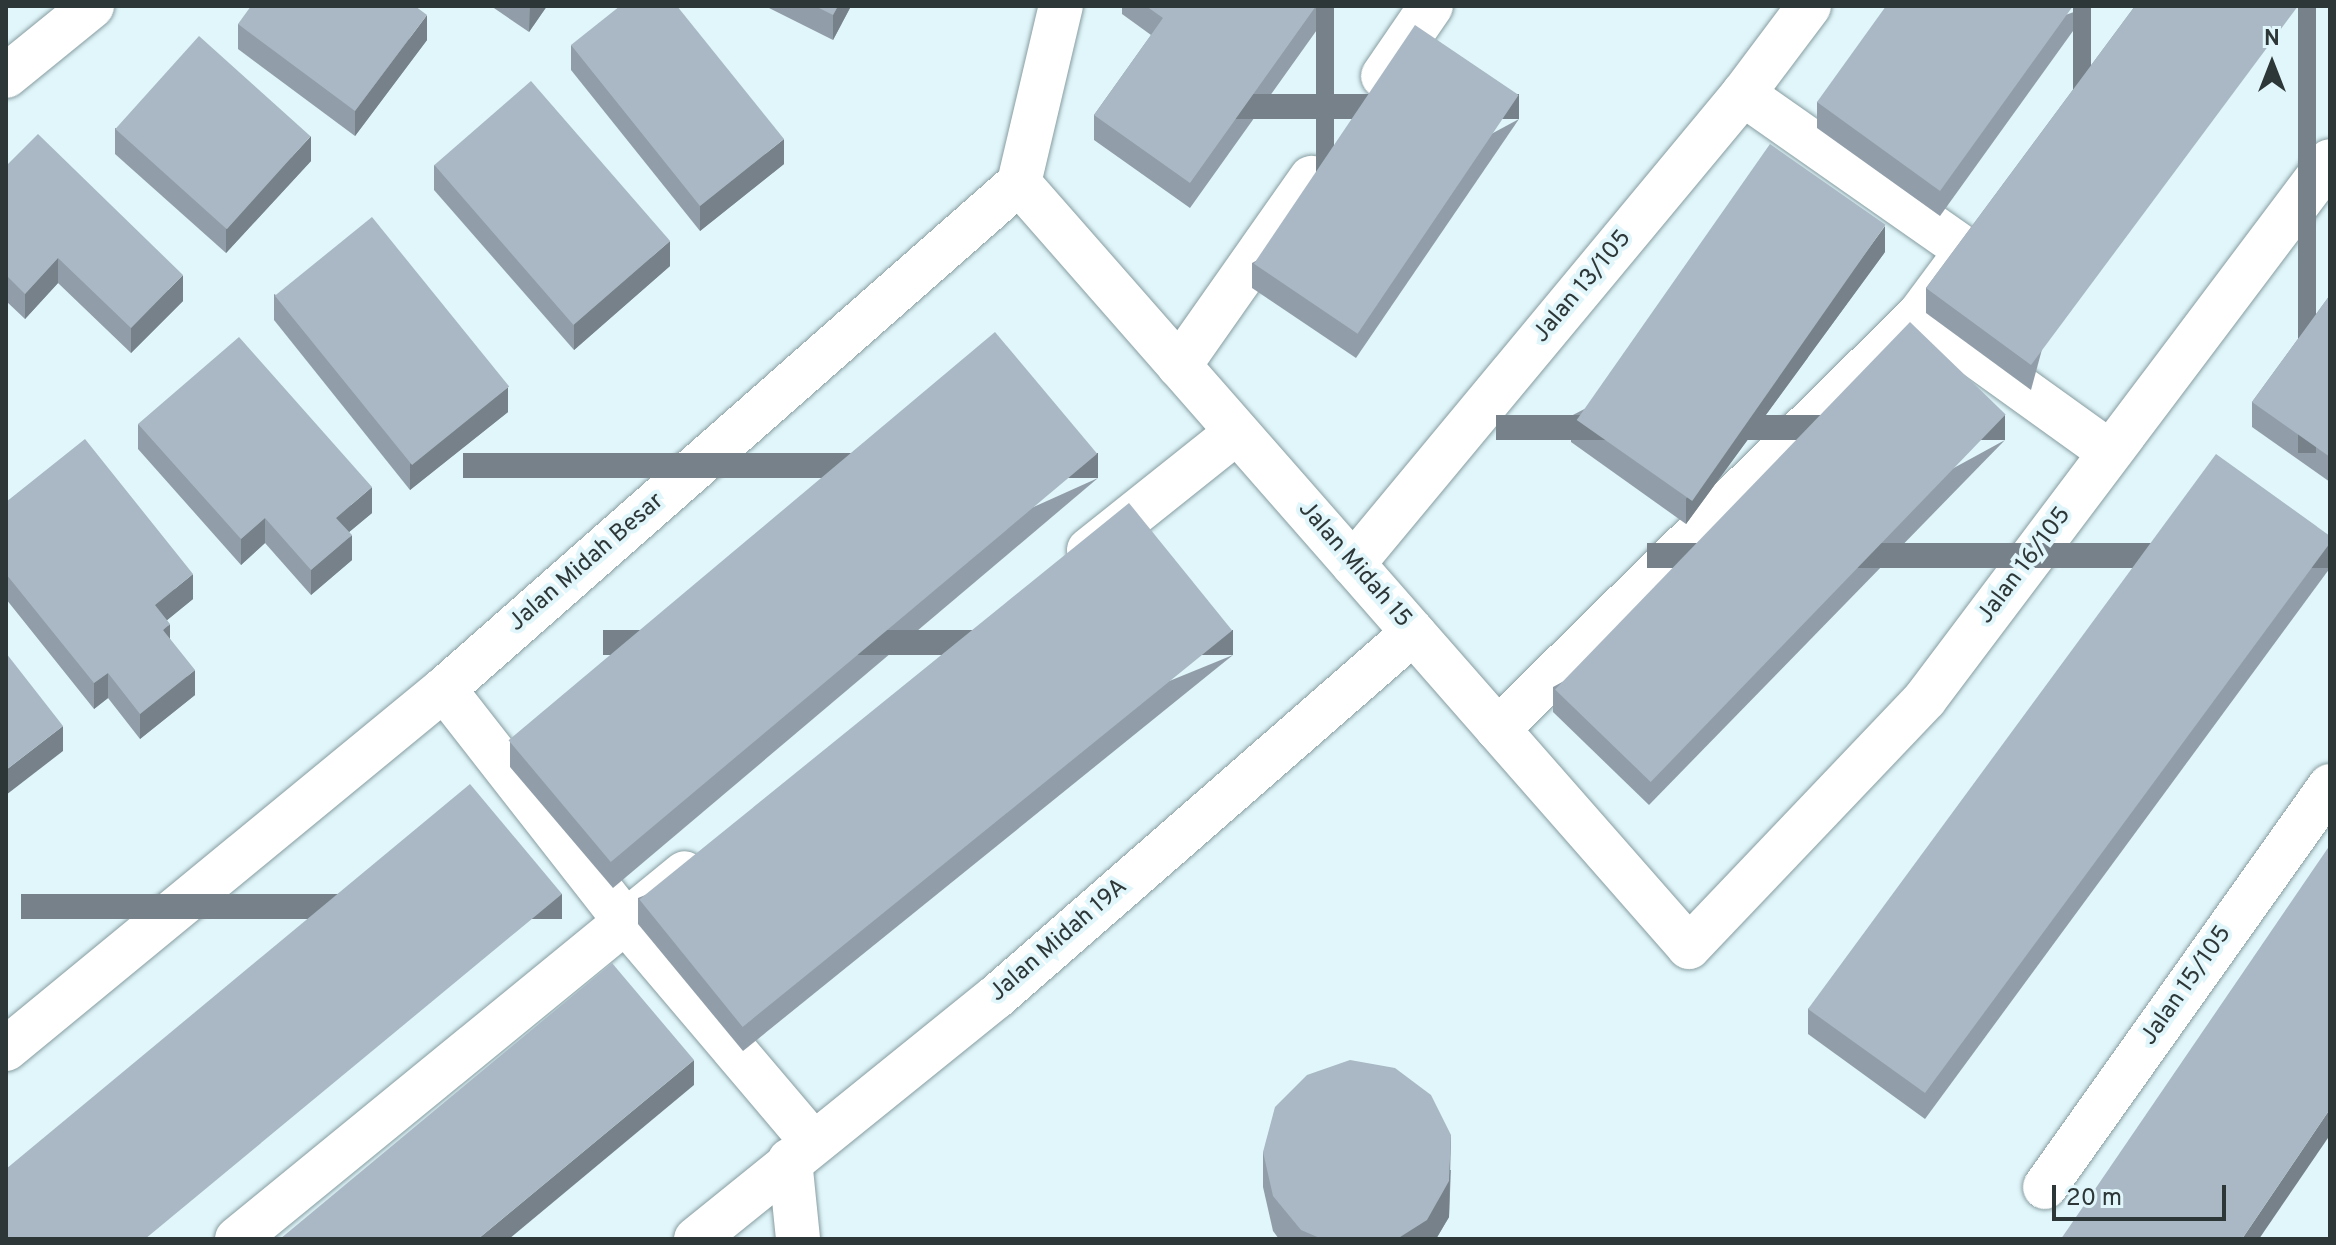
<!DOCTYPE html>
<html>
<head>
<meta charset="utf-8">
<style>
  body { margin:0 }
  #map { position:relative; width:2336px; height:1245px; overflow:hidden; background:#e0f6fa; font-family:Overpass,sans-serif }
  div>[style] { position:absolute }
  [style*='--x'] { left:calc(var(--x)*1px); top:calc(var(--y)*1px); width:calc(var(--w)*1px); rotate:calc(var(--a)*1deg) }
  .roads { filter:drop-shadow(0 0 2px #889da1) drop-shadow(0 0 2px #889da1) }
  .minor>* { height:44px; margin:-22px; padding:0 22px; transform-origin:22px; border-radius:22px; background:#fff }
  .wall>* { inset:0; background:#919ea9 }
  .shaded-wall>* { inset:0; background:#768189; transform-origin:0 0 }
  .building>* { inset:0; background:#a9b8c4; transform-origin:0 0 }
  span { translate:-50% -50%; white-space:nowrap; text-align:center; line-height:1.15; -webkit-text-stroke:8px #e0f6fa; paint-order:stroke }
  .street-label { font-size:24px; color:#2e3738 }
  .frame { position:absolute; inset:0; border:8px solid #2e3738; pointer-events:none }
  .north { position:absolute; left:2232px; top:24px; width:80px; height:80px; -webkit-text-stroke:6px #e0f6fa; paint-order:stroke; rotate:0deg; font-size:22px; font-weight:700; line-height:32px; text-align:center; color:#2e3738 }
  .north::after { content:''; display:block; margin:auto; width:28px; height:36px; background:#2e3738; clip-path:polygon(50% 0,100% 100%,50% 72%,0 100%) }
  .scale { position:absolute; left:2052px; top:1185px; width:174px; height:36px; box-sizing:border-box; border:4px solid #2e3738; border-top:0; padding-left:10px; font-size:24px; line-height:28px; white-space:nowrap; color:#2e3738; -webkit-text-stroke:6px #e0f6fa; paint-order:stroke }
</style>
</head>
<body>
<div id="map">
  <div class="roads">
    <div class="minor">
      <div style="--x:6;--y:76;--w:111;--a:-39.1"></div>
      <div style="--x:1383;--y:76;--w:85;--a:-55.6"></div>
      <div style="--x:1743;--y:94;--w:274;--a:35"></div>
      <div style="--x:1019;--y:183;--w:1016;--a:48.75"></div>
      <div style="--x:1689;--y:947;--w:342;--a:-46.4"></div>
      <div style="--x:1925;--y:699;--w:673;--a:-53.03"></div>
      <div style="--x:1919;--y:315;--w:235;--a:35.7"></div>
      <div style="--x:1179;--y:366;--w:230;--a:-54.9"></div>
      <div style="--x:1089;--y:550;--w:189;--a:-38.6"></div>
      <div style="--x:1353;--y:564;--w:611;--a:-50.31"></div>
      <div style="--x:1743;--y:94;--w:110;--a:-53.1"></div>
      <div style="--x:444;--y:689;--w:294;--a:52"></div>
      <div style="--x:625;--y:921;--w:291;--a:49.7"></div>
      <div style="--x:1498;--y:729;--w:590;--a:-44.52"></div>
      <div style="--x:1919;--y:315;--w:72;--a:-53.4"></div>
      <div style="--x:6;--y:1049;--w:567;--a:-39.42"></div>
      <div style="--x:444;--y:689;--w:766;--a:-41.35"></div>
      <div style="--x:1019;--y:183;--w:182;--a:-76.7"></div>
      <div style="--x:790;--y:1160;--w:79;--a:84.2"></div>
      <div style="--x:2045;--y:1187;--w:492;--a:-54.6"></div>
      <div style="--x:237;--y:1239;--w:578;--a:-39.25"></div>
      <div style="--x:696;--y:1239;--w:385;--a:-38.9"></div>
      <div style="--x:996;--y:997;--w:554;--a:-41.12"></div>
    </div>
  </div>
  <div class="wall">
    <div style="clip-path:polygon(491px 6px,547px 6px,529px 32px)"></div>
    <div style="clip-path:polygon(765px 6px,851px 6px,833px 40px)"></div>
    <div style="clip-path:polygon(1122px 6px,1334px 6px,1190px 208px,1094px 140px,1094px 115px,1151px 35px,1122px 14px)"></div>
    <div style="clip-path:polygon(2091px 6px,1940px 216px,1817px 128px,1817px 102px)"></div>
    <div style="clip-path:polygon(2135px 6px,2031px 390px,1926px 313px,1926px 288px)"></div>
    <div style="clip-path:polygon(238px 24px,427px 40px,355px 136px,238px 49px)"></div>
    <div style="clip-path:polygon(571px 45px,784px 164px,700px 231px,571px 70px)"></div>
    <div style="clip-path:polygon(1519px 119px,1356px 358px,1252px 288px,1252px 263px)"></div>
    <div style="clip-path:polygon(115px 128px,311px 161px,226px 253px,115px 154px)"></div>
    <div style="clip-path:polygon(434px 165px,670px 266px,574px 350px,434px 190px)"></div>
    <div style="clip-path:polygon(6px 166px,183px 301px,131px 353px,58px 283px,25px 319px,6px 301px)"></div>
    <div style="clip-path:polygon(1885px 252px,1686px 524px,1571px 442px,1571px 416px)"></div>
    <div style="clip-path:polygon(274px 294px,508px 412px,410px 490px,274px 320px)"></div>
    <div style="clip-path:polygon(2330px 295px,2330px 482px,2252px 427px,2252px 402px)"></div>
    <div style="clip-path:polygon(138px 424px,372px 513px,349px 532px,352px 560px,311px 595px,265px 543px,241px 565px,138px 449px)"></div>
    <div style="clip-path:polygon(2005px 440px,1649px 805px,1553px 712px,1553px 687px)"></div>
    <div style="clip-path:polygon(1098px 478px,613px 888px,510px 767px,510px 742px)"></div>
    <div style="clip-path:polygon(6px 502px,193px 599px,167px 620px,170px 639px,195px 695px,140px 739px,108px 698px,94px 709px,6px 599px)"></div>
    <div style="clip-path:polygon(2330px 536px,2330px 568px,1925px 1119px,1808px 1034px,1808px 1009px)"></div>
    <div style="clip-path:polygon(1233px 655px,743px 1051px,638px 924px,638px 898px)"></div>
    <div style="clip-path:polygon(1263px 1152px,1451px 1170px,1449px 1217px,1436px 1239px,1279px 1239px,1273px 1231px,1263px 1187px)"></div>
  </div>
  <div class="shaded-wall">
    <div style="clip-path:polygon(530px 6px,547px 6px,529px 32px)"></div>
    <div style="clip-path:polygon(838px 6px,851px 6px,833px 40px,833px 15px)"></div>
    <div style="left:1316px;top:6px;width:18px;height:217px"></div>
    <div style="left:2073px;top:6px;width:18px;height:228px"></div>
    <div style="left:2298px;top:6px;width:18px;height:447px"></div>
    <div style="clip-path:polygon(427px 15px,427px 40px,355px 136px,355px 111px)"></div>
    <div style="left:1519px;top:94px;width:25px;height:289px;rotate:90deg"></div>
    <div style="clip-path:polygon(311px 136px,311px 161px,226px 253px,226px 228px)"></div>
    <div style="clip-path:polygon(784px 139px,784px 164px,700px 231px,700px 206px)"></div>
    <div style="clip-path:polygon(1885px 226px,1885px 252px,1686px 524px,1686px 499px)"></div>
    <div style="clip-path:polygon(670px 241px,670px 266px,574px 350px,574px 324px)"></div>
    <div style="clip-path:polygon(58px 258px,58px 283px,25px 319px,25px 294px)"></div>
    <div style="clip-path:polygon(183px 275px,183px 301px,131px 353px,131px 328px)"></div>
    <div style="clip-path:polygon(508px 387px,508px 412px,410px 490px,410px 464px)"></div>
    <div style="left:2005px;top:415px;width:25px;height:509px;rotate:90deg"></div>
    <div style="left:1098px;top:453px;width:25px;height:635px;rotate:90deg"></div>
    <div style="clip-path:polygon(372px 487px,372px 513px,336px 543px,336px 518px)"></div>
    <div style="clip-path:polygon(265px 518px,265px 543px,241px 565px,241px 539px)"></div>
    <div style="clip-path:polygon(352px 535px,352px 560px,311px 595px,311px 570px)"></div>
    <div style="left:2330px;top:543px;width:25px;height:683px;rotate:90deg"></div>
    <div style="clip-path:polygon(193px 574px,193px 599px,155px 630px,155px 605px)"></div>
    <div style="clip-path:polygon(170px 624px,170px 649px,163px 630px)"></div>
    <div style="left:1233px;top:630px;width:25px;height:630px;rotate:90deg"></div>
    <div style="clip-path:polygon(195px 670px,195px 695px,140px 739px,140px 714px)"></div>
    <div style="clip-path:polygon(108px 673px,108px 698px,94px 709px,94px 683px)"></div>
    <div style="clip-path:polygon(63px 726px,63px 751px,6px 795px,6px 770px)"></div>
    <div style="left:562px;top:894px;width:25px;height:541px;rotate:90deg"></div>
    <div style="clip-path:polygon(694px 1060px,694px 1085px,509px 1239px,478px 1239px)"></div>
    <div style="clip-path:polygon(2330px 1109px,2330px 1135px,2259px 1239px,2242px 1239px)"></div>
    <div style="clip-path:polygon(1451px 1135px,1449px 1217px,1436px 1239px,1397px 1239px)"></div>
  </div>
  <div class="building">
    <div style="clip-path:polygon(251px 6px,415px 6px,427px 15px,355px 111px,238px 24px)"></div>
    <div style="clip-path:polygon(620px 6px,677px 6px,784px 139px,700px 206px,571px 45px)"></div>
    <div style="clip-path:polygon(815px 6px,838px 6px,833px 15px)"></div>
    <div style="clip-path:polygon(1146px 6px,1316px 6px,1190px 183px,1094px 115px,1163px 18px)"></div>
    <div style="clip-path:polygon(1886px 6px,2073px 6px,1940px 191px,1817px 102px)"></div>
    <div style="clip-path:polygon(2135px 6px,2298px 6px,2031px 365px,1926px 288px)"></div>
    <div style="left:1415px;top:25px;width:125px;height:288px;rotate:34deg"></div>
    <div style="left:199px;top:36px;width:150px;height:125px;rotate:42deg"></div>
    <div style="left:531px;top:81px;width:212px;height:128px;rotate:49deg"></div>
    <div style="clip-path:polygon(38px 134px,183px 275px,131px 328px,58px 258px,25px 294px,6px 275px,6px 166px)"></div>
    <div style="left:1770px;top:144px;width:141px;height:337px;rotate:35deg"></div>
    <div style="left:372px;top:217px;width:218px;height:125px;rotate:51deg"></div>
    <div style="clip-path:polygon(2330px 295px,2330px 457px,2252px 402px)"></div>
    <div style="left:1910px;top:322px;width:133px;height:511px;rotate:44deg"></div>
    <div style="left:995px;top:332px;width:159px;height:635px;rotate:50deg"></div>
    <div style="clip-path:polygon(239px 337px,372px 487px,336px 518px,352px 535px,311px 570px,265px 518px,241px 539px,138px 424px)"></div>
    <div style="clip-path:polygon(85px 439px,193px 574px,155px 605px,170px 624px,163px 630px,195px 670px,140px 714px,108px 673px,94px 683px,6px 574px,6px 502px)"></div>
    <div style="clip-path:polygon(2216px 454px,2330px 536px,2330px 543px,1925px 1093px,1808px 1009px)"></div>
    <div style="left:1129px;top:503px;width:164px;height:630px;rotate:51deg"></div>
    <div style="clip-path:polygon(6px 653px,63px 726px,6px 770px)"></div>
    <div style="clip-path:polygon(470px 784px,562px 894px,145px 1239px,6px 1239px,6px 1169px)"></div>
    <div style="clip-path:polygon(2330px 845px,2330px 1109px,2242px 1239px,2061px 1239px)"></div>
    <div style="clip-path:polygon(612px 963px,694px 1060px,478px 1239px,280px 1239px)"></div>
    <div style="clip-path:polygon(1350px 1060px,1395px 1068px,1431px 1095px,1451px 1135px,1449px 1181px,1427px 1220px,1397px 1239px,1322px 1239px,1301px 1230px,1273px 1196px,1263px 1152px,1275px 1107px,1307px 1075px)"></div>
  </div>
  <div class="street-label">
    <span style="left:1583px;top:287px;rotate:-50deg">Jalan 13/105</span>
    <span style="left:587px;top:563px;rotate:-41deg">Jalan Midah Besar</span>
    <span style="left:1354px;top:565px;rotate:49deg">Jalan Midah 15</span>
    <span style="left:2025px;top:566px;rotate:-53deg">Jalan 16/105</span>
    <span style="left:1059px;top:941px;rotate:-41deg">Jalan Midah 19A</span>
    <span style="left:2187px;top:986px;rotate:-55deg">Jalan 15/105</span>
  </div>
  <div class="frame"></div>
  <div class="north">N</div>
  <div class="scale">20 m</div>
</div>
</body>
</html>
